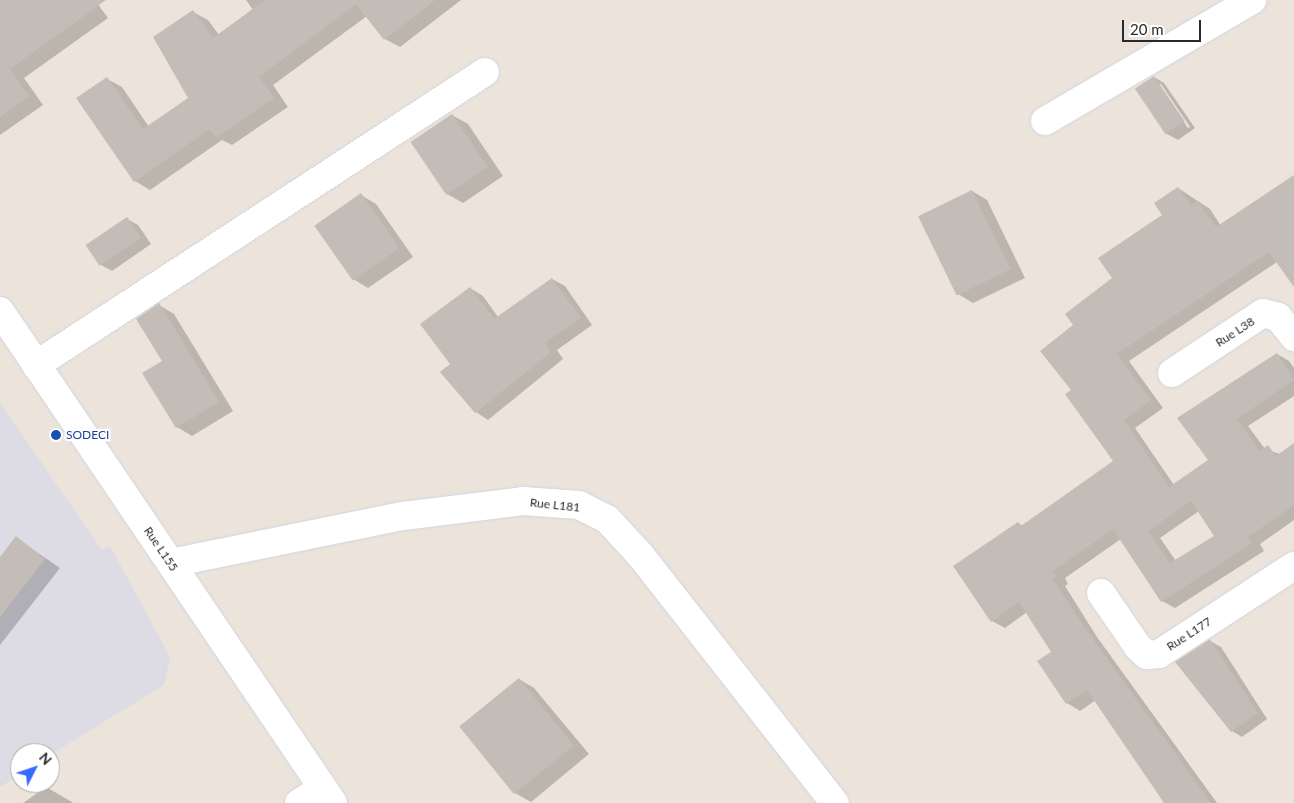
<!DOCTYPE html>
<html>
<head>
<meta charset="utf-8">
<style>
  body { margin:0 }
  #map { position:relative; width:1294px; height:803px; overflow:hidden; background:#ece3da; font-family:Lato,sans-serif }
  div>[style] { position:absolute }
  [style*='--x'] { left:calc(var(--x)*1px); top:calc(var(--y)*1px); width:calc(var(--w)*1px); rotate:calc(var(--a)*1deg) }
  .industrial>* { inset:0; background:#dddbe4 }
  .shadow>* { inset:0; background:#0003 }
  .building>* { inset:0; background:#c4bdb7; transform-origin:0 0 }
  .roads { filter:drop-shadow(0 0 1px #d0d5e3) drop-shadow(0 0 1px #d0d5e3) }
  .minor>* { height:28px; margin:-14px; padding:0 14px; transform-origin:14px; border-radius:14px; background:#fff }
  .dots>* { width:14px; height:14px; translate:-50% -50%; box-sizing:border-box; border:2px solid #fff; border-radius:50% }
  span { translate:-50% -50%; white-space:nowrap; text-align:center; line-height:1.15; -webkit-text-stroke:4.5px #fff; paint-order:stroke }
  .street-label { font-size:12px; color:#292929 }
  .transit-label { font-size:12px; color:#164399 }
  .left { translate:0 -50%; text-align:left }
  .north { position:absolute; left:10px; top:743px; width:50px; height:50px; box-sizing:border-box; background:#fff; border:1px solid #a9a9a9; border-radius:50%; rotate:49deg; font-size:14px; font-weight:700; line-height:20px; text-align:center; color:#292929 }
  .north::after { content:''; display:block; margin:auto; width:18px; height:22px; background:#356aff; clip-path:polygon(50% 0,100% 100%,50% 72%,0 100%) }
  .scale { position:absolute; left:1122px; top:20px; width:79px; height:22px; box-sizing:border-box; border:2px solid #292929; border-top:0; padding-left:6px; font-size:15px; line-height:18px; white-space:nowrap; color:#292929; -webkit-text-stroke:4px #fff; paint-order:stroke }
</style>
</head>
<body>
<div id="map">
  <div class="industrial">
    <div style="clip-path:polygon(0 403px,102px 550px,110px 546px,170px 657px,164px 685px,50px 755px,20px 753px,20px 774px,0 787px)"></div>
  </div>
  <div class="shadow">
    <div style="clip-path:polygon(0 0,95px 0,108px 18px,24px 78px,43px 105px,0 135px)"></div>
    <div style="clip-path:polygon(246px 0,461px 0,400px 47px,385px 39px,367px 16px,273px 85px,288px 107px,232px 145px,222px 140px,150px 190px,135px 181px,107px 79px,122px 87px,149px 127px,190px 98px,193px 12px,208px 20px,219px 35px,253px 10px)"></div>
    <div style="clip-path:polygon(evenodd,1154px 77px,1164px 83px,1195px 128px,1178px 140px,1167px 134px,1154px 77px,1158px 84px,1161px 84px,1190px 127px,1188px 128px,1158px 84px)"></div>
    <div style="clip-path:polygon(452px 115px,468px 124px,503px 176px,463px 203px,447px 194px,412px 143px)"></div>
    <div style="clip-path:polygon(evenodd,1294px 176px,1294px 285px,1277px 262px,1129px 361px,1163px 408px,1135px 428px,1174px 485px,1209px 460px,1277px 354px,1289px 361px,1294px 368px,1294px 396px,1248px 426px,1265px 449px,1280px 454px,1294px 444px,1294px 520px,1260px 544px,1264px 551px,1175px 608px,1162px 601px,1121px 539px,1065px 578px,1068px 584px,1065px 586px,1097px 637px,1217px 803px,1165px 803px,1096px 700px,1080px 711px,1067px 703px,1039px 661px,1052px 652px,1027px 612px,1005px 628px,992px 621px,1018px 523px,1023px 526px,1115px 461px,1073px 390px,1075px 325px,1164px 215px,1178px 188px,1210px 209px,1221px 226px,1294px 176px,1199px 511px,1216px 536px,1176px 561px,1160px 538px,1199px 511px)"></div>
    <div style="clip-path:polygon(972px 191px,987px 200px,1025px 278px,973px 303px,958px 294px)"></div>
    <div style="clip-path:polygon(361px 195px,376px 204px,413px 257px,368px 288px,353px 279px)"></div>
    <div style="clip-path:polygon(127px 219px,138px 225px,151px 244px,112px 271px,101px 265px)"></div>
    <div style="clip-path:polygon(552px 279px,565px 286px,592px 325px,557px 350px,563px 359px,488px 420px,476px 412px,451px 364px,470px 288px,483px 296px,498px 317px)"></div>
    <div style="clip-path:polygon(159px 305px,174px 314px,233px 411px,192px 436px,177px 427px,163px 362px)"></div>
    <div style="clip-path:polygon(16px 538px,60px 568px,0 645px,0 559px)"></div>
    <div style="clip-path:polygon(1210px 641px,1221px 647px,1267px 719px,1242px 737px,1232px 731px)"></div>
    <div style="clip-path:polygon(519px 679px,534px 688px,589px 754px,531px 802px,515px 793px)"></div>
    <div style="clip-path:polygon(46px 787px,72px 802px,73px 803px,23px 803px)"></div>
  </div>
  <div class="building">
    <div style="clip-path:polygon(0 0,106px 0,10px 69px,29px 96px,0 117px)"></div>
    <div style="clip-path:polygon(265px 0,435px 0,384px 40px,356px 4px,259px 77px,274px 98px,216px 138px,210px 129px,134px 182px,76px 98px,107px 77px,143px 129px,188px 98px,153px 37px,193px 10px,213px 38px)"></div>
    <div style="left:1154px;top:76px;width:55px;height:23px;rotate:56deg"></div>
    <div style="left:452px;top:114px;width:64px;height:50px;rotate:56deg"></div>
    <div style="clip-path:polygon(evenodd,1294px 175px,1294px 287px,1269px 252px,1117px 354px,1151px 400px,1124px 420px,1169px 487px,1208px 460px,1177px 418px,1277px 353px,1294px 380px,1237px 419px,1260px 451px,1268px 445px,1276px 456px,1294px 443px,1294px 505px,1248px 537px,1252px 543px,1161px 602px,1113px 529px,1053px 571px,1056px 576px,1053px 579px,1085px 628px,1211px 803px,1164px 803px,1087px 690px,1066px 704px,1037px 661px,1051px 652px,1019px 602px,991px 622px,953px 566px,1018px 522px,1021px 526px,1113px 461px,1065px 394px,1071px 390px,1040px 351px,1073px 325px,1065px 314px,1112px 278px,1098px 258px,1162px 215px,1154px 203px,1178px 187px,1191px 205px,1197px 201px,1216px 227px,1294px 175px,1191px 501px,1214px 536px,1170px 563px,1148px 531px,1191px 501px)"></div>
    <div style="left:972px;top:190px;width:88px;height:60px;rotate:64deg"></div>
    <div style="left:361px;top:193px;width:67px;height:57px;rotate:55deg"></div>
    <div style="left:127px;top:217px;width:25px;height:50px;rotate:56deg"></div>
    <div style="clip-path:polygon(552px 278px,581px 318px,545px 343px,551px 352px,475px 413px,440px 372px,450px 364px,420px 324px,470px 287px,494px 319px)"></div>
    <div style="clip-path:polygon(159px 303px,219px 402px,176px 428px,142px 373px,162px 361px,136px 319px)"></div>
    <div style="clip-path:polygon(16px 536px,45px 559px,0 617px,0 557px)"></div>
    <div style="clip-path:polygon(1210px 639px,1258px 713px,1231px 732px,1175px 662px)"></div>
    <div style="left:519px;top:678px;width:87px;height:77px;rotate:51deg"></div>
  </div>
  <div class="roads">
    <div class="minor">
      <div style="--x:1045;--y:121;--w:240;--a:-30.3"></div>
      <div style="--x:0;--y:311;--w:594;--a:55.91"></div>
      <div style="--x:36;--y:365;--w:536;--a:-33.13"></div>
      <div style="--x:1172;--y:373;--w:109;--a:-33.4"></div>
      <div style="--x:1263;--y:313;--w:16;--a:15"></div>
      <div style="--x:1278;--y:317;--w:26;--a:51"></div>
      <div style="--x:171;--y:563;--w:237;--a:-11.5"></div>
      <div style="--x:403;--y:516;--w:121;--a:-7.1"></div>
      <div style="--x:523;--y:501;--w:56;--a:4.1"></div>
      <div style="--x:579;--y:505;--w:31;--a:27"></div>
      <div style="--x:607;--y:519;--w:50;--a:47.4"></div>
      <div style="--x:641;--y:556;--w:314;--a:51.9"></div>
      <div style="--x:1101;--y:593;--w:65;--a:55.6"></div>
      <div style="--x:1138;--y:647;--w:12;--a:42"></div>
      <div style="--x:1147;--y:655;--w:12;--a:-5"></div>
      <div style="--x:1159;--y:654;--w:161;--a:-33.1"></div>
      <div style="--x:299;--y:803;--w:28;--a:-32"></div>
    </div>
  </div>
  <div class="dots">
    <div style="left:56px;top:435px;background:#1a4fb4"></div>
  </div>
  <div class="street-label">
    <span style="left:1235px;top:332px;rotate:-33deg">Rue L38</span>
    <span style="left:555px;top:505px;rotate:6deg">Rue L181</span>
    <span style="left:161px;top:549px;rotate:56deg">Rue L155</span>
    <span style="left:1189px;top:634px;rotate:-33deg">Rue L177</span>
  </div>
  <div class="transit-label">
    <span class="left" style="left:66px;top:435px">SODECI</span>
  </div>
  <div class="north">N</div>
  <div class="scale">20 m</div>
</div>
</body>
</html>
